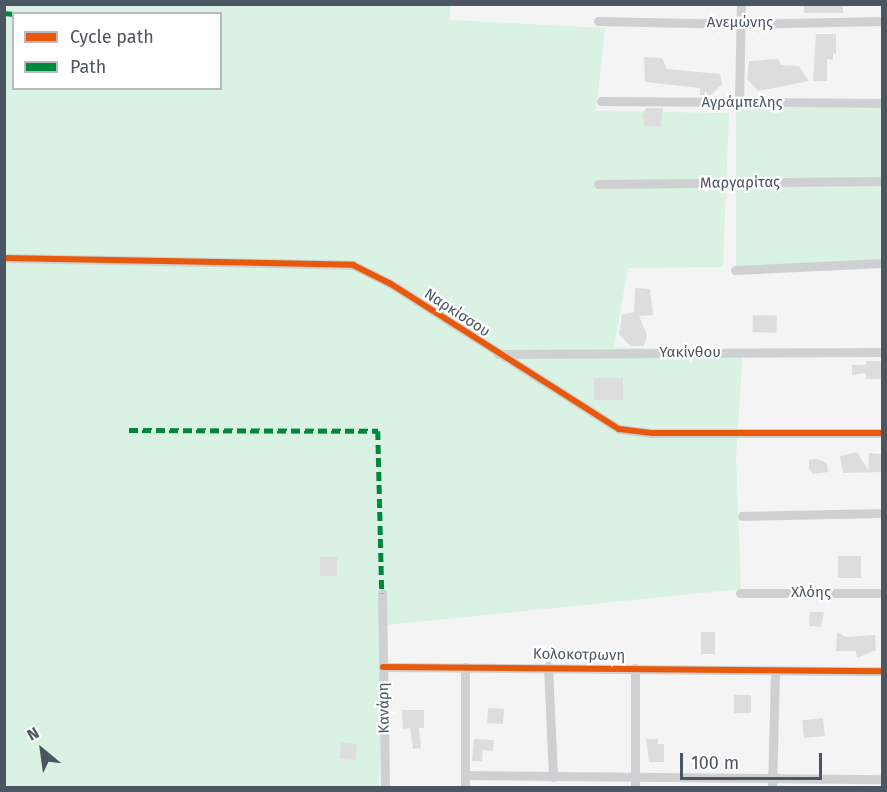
<!DOCTYPE html>
<html>
<head>
<meta charset="utf-8">
<style>
  body { margin:0 }
  #map { position:relative; width:887px; height:792px; overflow:hidden; background:#f4f4f4; font-family:"Fira Sans",sans-serif }
  div>[style] { position:absolute }
  [style*='--x'] { left:calc(var(--x)*1px); top:calc(var(--y)*1px); width:calc(var(--w)*1px); rotate:calc(var(--a)*1deg) }
  .green>* { inset:0; background:#d9f2e3; transform-origin:0 0 }
  .building>* { inset:0; background:#ddddde; transform-origin:0 0 }
  .minor>* { height:9px; margin:-4.5px; padding:0 4.5px; transform-origin:4.5px; border-radius:4.5px; background:#ced0d2 }
  .quiet>* { height:4.5px; margin-top:-2.25px; transform-origin:0; background:repeating-linear-gradient(90deg,#00873e 0 9px,transparent 0 13.5px) }
  .cycleway>* { height:6px; margin:-3px; padding:0 3px; transform-origin:3px; border-radius:3px; background:#e8590c }
  span { translate:-50% -50%; white-space:nowrap; text-align:center; line-height:1.15; -webkit-text-stroke:4.5px #fff; paint-order:stroke }
  .street-label { font-size:15px; color:#4a5661 }
  .frame { position:absolute; inset:0; border:6px solid #4a5661; pointer-events:none }
  .legend { position:absolute; left:12px; top:12px; width:210px; height:78px; box-sizing:border-box; background:#fff; border:2px solid #b7bbc0; margin:0; padding:8px 10px; list-style:none; font-size:18px; color:#4a5661 }
  .legend li { display:flex; align-items:center; gap:12px; height:30px }
  .legend b { width:30px; border:2px solid #b7bbc0 }
  .north { position:absolute; left:12px; top:720px; width:60px; height:60px; -webkit-text-stroke:4px #fff; paint-order:stroke; rotate:331deg; font-size:16px; font-weight:700; line-height:24px; text-align:center; color:#4a5661 }
  .north::after { content:''; display:block; margin:auto; width:21px; height:27px; background:#4a5661; clip-path:polygon(50% 0,100% 100%,50% 72%,0 100%) }
  .scale { position:absolute; left:680px; top:753px; width:142px; height:27px; box-sizing:border-box; border:3px solid #4a5661; border-top:0; padding-left:8px; font-size:18px; line-height:21px; white-space:nowrap; color:#4a5661; -webkit-text-stroke:4px #fff; paint-order:stroke }
</style>
</head>
<body>
<div id="map">
  <div class="green">
    <div style="clip-path:polygon(evenodd,450px 4px,450px 20px,605px 28px,596px 111px,729px 113px,723px 267px,628px 268px,614px 347px,743px 352px,736px 456px,741px 589px,386px 625px,379px 787px,5px 788px,5px 5px,450px 4px,14px 14px,220px 14px,220px 88px,14px 88px,14px 14px)"></div>
    <div style="left:736px;top:108px;width:146px;height:160px"></div>
  </div>
  <div class="building">
    <div style="left:804px;top:4px;width:39px;height:9px"></div>
    <div style="clip-path:polygon(816px 34px,836px 34px,836px 54px,833px 53px,833px 60px,827px 59px,827px 81px,813px 81px)"></div>
    <div style="clip-path:polygon(644px 57px,662px 58px,667px 69px,720px 74px,722px 84px,711px 95px,700px 95px,700px 88px,645px 82px)"></div>
    <div style="clip-path:polygon(778px 59px,781px 65px,799px 66px,809px 81px,758px 91px,747px 79px,749px 61px)"></div>
    <div style="clip-path:polygon(646px 108px,663px 108px,661px 127px,645px 126px,642px 116px)"></div>
    <div style="clip-path:polygon(635px 288px,650px 289px,653px 315px,639px 316px,647px 335px,644px 346px,630px 346px,619px 334px,622px 315px,634px 312px)"></div>
    <div style="left:753px;top:315px;width:24px;height:17px;rotate:2deg"></div>
    <div style="clip-path:polygon(866px 361px,882px 361px,882px 379px,866px 379px,866px 373px,852px 375px,852px 365px,866px 365px)"></div>
    <div style="left:623px;top:378px;width:22px;height:29px;rotate:90deg"></div>
    <div style="clip-path:polygon(857px 452px,868px 470px,869px 453px,882px 454px,882px 472px,843px 473px,840px 456px)"></div>
    <div style="clip-path:polygon(817px 459px,827px 463px,828px 472px,813px 474px,809px 469px,809px 460px)"></div>
    <div style="left:861px;top:556px;width:22px;height:23px;rotate:90deg"></div>
    <div style="left:337px;top:557px;width:19px;height:17px;rotate:90deg"></div>
    <div style="clip-path:polygon(810px 612px,824px 612px,821px 627px,809px 626px)"></div>
    <div style="left:701px;top:632px;width:14px;height:22px"></div>
    <div style="clip-path:polygon(837px 632px,846px 637px,875px 635px,876px 650px,857px 658px,856px 651px,836px 651px)"></div>
    <div style="left:734px;top:695px;width:17px;height:18px"></div>
    <div style="left:488px;top:708px;width:16px;height:15px;rotate:4deg"></div>
    <div style="clip-path:polygon(402px 710px,424px 710px,424px 728px,419px 728px,421px 748px,413px 749px,410px 728px,403px 729px)"></div>
    <div style="left:823px;top:718px;width:18px;height:21px;rotate:84deg"></div>
    <div style="clip-path:polygon(474px 739px,494px 740px,493px 751px,483px 750px,482px 761px,472px 761px)"></div>
    <div style="clip-path:polygon(646px 739px,658px 739px,658px 744px,664px 744px,664px 762px,649px 762px)"></div>
    <div style="left:341px;top:743px;width:16px;height:16px;rotate:4deg"></div>
  </div>
  <div class="minor">
    <div style="--x:598;--y:21;--w:142;--a:1.2"></div>
    <div style="--x:740;--y:24;--w:142;--a:-1.2"></div>
    <div style="--x:601;--y:101;--w:281;--a:0.4"></div>
    <div style="--x:739;--y:104;--w:100;--a:-88.9"></div>
    <div style="--x:598;--y:184;--w:284;--a:-0.6"></div>
    <div style="--x:4;--y:258;--w:349;--a:1.1"></div>
    <div style="--x:353;--y:265;--w:42;--a:26.6"></div>
    <div style="--x:391;--y:284;--w:270;--a:32.5"></div>
    <div style="--x:619;--y:429;--w:34;--a:7"></div>
    <div style="--x:653;--y:433;--w:229;--a:0"></div>
    <div style="--x:735;--y:270;--w:147;--a:-2.7"></div>
    <div style="--x:498;--y:354;--w:384;--a:-0.3"></div>
    <div style="--x:742;--y:516;--w:140;--a:-1.2"></div>
    <div style="--x:382;--y:593;--w:195;--a:89.1"></div>
    <div style="--x:740;--y:593;--w:142;--a:0"></div>
    <div style="--x:548;--y:666;--w:111;--a:87.4"></div>
    <div style="--x:383;--y:667;--w:499;--a:0.5"></div>
    <div style="--x:465;--y:667;--w:121;--a:90"></div>
    <div style="--x:466;--y:775;--w:416;--a:0.6"></div>
    <div style="--x:635;--y:788;--w:120;--a:-90"></div>
    <div style="--x:772;--y:788;--w:117;--a:-88.5"></div>
  </div>
  <div class="quiet">
    <div style="--x:4;--y:13;--w:10;--a:6"></div>
    <div style="--x:129;--y:430;--w:249;--a:0.2"></div>
    <div style="--x:378;--y:431;--w:162;--a:88.6"></div>
  </div>
  <div class="cycleway">
    <div style="--x:4;--y:258;--w:349;--a:1.1"></div>
    <div style="--x:353;--y:265;--w:42;--a:26.6"></div>
    <div style="--x:391;--y:284;--w:270;--a:32.5"></div>
    <div style="--x:619;--y:429;--w:34;--a:7"></div>
    <div style="--x:653;--y:433;--w:229;--a:0"></div>
    <div style="--x:383;--y:667;--w:499;--a:0.5"></div>
  </div>
  <div class="street-label">
    <span style="left:740px;top:23px">Ανεμώνης</span>
    <span style="left:742px;top:103px">Αγράμπελης</span>
    <span style="left:740px;top:183px;rotate:-1deg">Μαργαρίτας</span>
    <span style="left:457px;top:313px;rotate:33deg">Ναρκίσσου</span>
    <span style="left:690px;top:353px">Υακίνθου</span>
    <span style="left:811px;top:593px">Χλόης</span>
    <span style="left:579px;top:655px;rotate:1deg">Κολοκοτρωνη</span>
    <span style="left:384px;top:708px;rotate:-91deg">Κανάρη</span>
  </div>
  <div class="frame"></div>
  <ul class="legend">
  <li><b style="height:8px;background:#e8590c"></b>Cycle path</li>
  <li><b style="height:8px;background:#00873e"></b>Path</li>
  </ul>
  <div class="north">N</div>
  <div class="scale">100 m</div>
</div>
</body>
</html>
